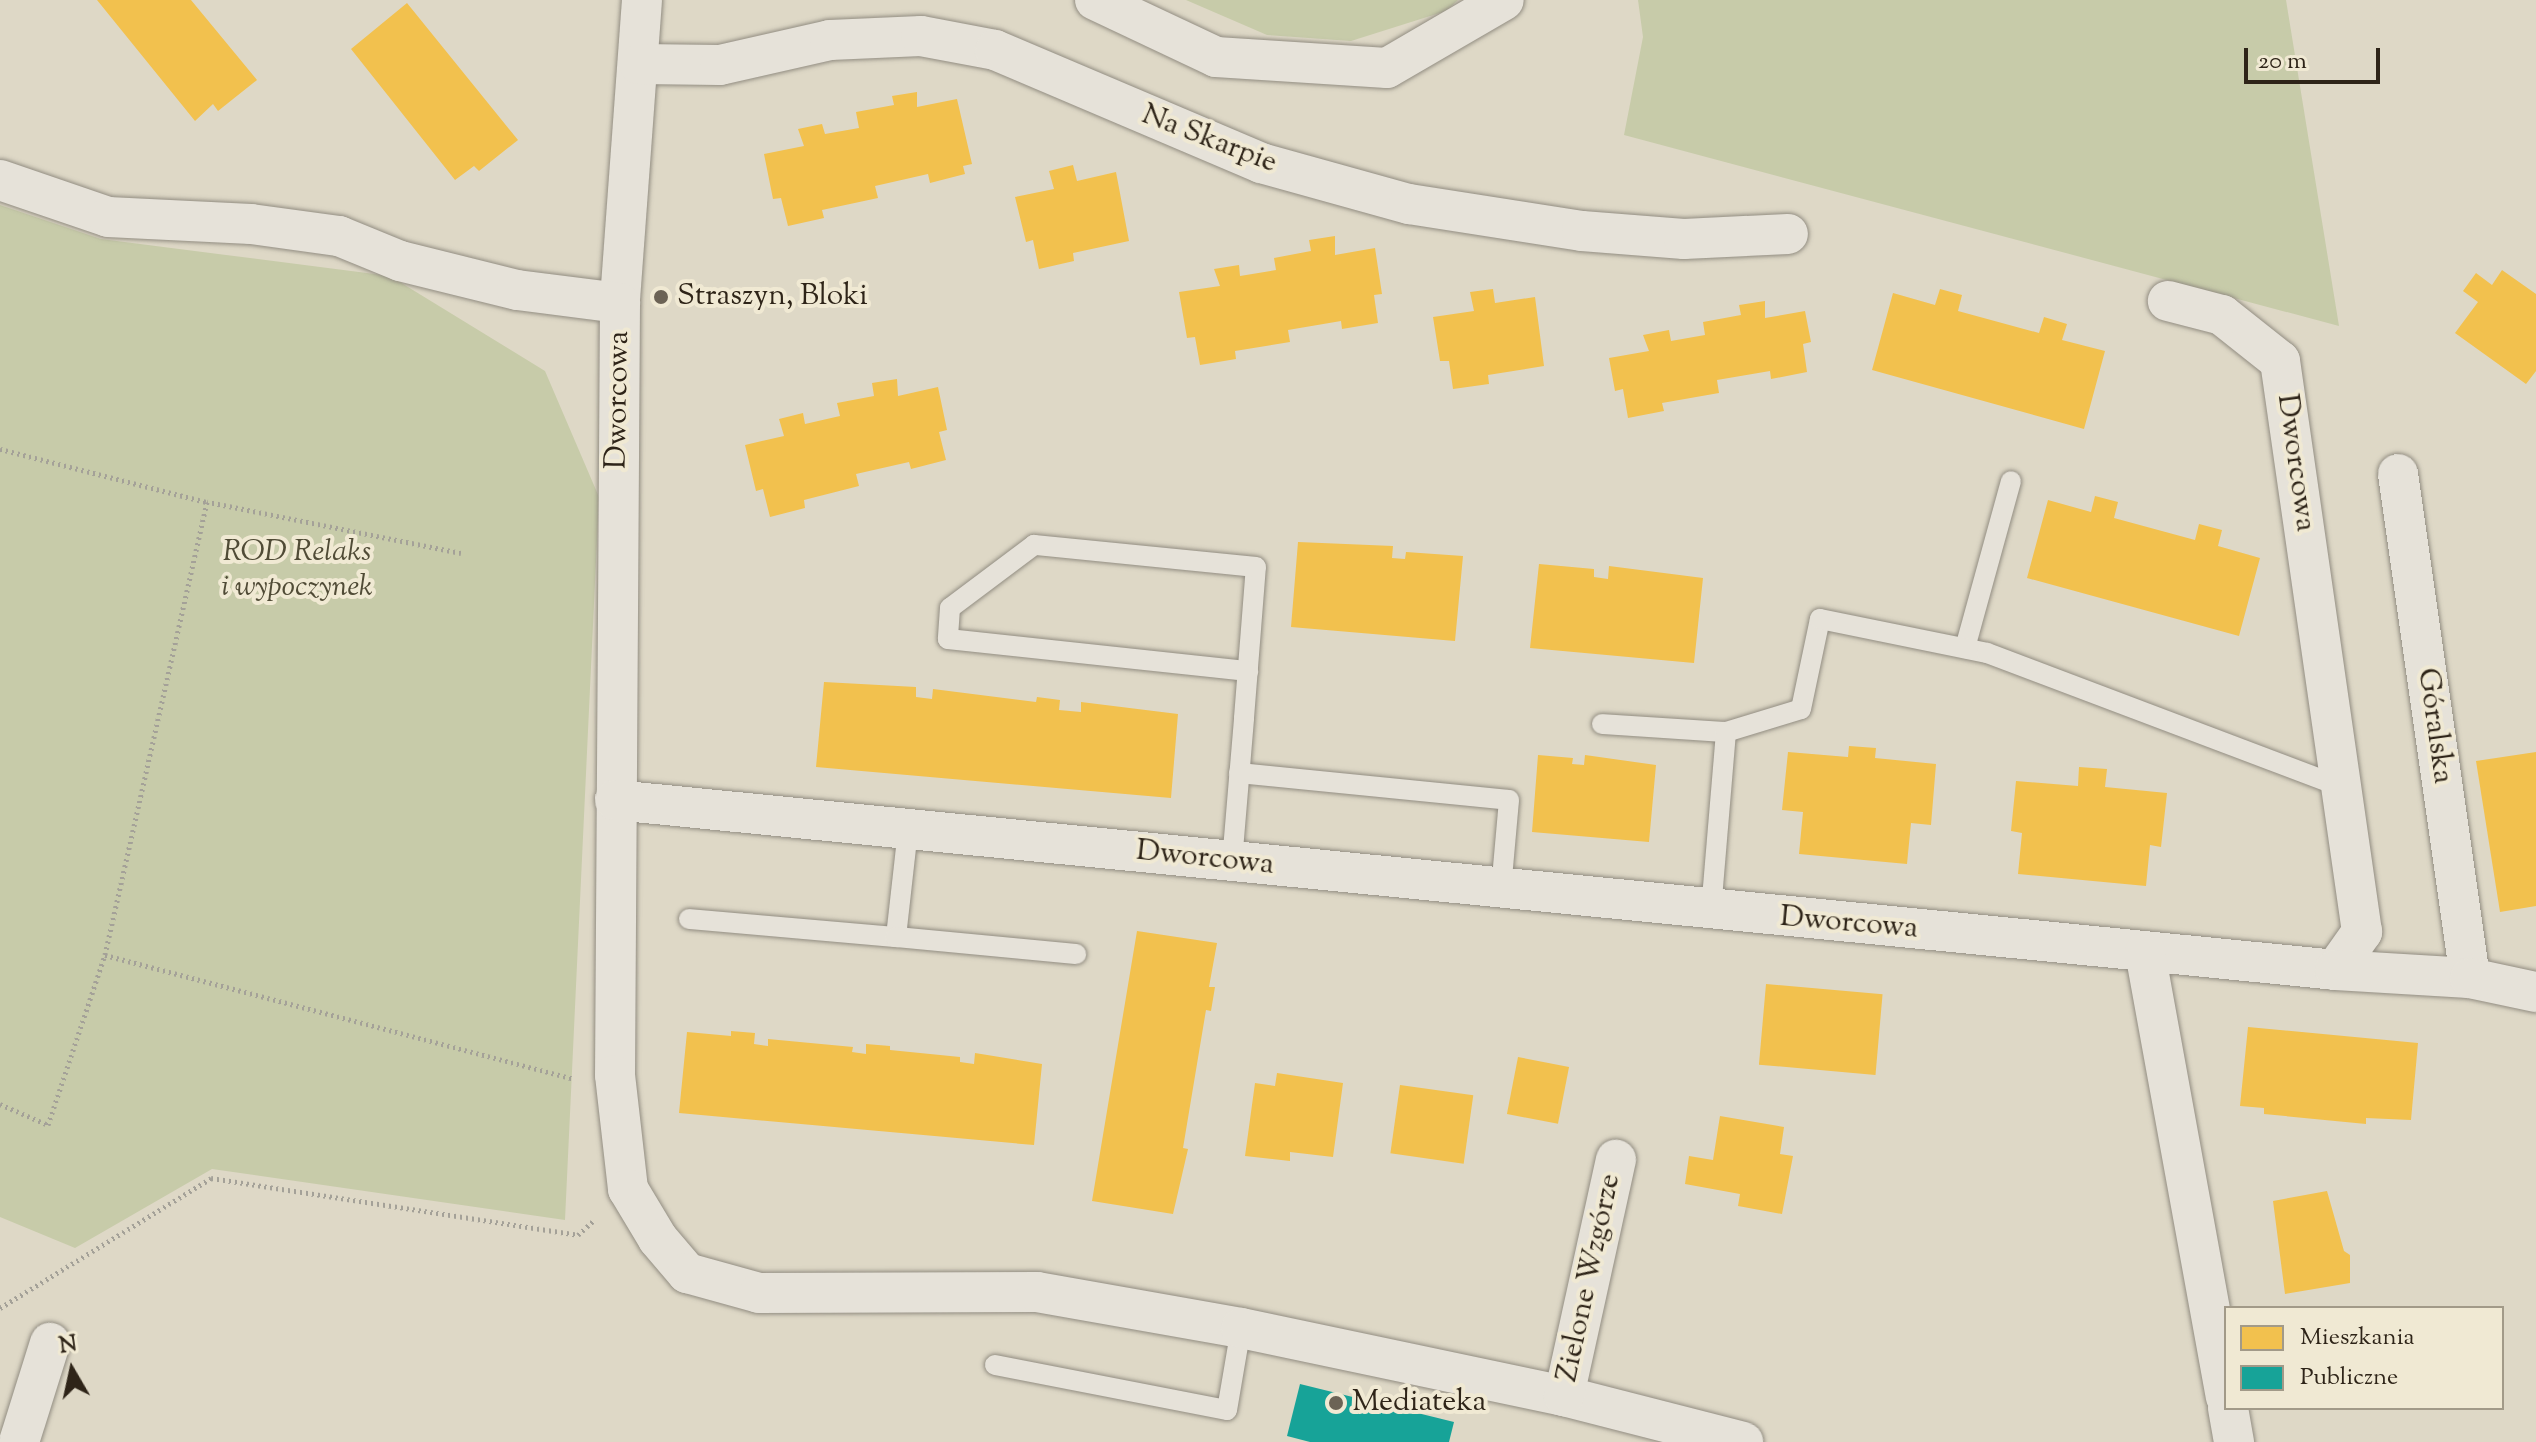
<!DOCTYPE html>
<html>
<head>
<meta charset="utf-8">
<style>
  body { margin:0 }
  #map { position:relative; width:2536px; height:1442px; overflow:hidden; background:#ded8c6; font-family:"Sorts Mill Goudy",serif }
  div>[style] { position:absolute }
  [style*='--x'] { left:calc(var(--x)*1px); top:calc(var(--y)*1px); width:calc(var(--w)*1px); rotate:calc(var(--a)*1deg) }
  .green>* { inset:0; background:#c7cba9 }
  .homes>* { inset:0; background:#f2c14e; transform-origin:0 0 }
  .public>* { inset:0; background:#17a398 }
  .path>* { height:5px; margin-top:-2.5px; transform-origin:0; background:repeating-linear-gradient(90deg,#a4a198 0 2px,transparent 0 6px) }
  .roads { filter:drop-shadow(0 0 2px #928d82) drop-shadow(0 0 2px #928d82) }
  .service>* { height:20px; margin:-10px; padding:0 10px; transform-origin:10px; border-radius:10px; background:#e6e2d9 }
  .minor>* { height:40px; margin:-20px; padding:0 20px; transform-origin:20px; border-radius:20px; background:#e6e2d9 }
  .dots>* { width:22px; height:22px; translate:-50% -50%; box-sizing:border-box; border:4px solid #f0e9d3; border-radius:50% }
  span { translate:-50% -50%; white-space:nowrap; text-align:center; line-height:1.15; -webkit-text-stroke:8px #f0e9d3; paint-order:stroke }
  .street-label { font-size:30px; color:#2e2418 }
  .poi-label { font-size:30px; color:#2e2418 }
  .left { translate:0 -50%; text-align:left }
  .park-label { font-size:30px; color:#504b36; font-style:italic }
  .legend { position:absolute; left:2224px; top:1306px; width:280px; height:104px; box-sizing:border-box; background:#f0e9d3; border:2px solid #a29a88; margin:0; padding:10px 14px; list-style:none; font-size:24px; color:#2e2418 }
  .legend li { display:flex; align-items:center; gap:16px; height:40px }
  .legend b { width:40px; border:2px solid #a29a88 }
  .north { position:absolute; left:32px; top:1330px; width:80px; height:80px; -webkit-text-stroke:6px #f0e9d3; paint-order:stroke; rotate:351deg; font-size:22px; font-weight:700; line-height:32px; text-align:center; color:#2e2418 }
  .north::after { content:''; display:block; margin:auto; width:28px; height:36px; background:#2e2418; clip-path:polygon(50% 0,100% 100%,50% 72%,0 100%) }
  .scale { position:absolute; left:2244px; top:48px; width:136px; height:36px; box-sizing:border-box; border:4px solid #2e2418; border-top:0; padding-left:10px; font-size:24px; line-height:28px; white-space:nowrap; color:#2e2418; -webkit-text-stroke:6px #f0e9d3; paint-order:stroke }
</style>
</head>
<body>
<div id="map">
  <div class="green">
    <div style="clip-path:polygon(1186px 0,1458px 0,1446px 11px,1351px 41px,1267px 35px)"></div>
    <div style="clip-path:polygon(1638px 0,2286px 0,2339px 326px,1624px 135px,1643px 37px)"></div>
    <div style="clip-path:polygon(0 205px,101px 239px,390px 276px,545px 371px,599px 497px,565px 1220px,212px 1169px,75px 1248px,0 1217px)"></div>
  </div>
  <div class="homes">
    <div style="clip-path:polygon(97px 0,191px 0,257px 80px,218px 111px,213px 104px,195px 121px)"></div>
    <div style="clip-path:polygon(407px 3px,518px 140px,479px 171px,474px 166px,455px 180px,351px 49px)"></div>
    <div style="clip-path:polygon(917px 92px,917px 107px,957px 99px,972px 164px,963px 166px,965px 174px,930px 183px,928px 174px,875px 186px,878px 198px,822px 210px,824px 218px,788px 226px,781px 198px,773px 199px,764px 154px,804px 146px,798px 129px,822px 124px,825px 134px,859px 128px,856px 112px,894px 105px,892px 96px)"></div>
    <div style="clip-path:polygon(1073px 165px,1077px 181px,1116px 172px,1129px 241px,1073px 253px,1074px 261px,1039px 269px,1033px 240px,1026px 242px,1015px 197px,1054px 189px,1049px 171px)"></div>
    <div style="clip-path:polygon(1335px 236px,1335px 255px,1375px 248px,1382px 294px,1374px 295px,1378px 323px,1342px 329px,1341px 321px,1288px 330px,1290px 342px,1235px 351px,1236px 359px,1200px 365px,1195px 337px,1187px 338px,1179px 292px,1220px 286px,1214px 269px,1239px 265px,1240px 276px,1276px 270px,1274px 258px,1311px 251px,1309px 240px)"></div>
    <div style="clip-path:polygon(2502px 270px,2536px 294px,2536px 371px,2526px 384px,2455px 333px,2478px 302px,2463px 291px,2476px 273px,2492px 285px)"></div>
    <div style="clip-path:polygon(1493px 289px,1495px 303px,1535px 297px,1544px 366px,1488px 375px,1489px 384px,1453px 389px,1449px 361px,1440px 361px,1433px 317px,1474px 311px,1470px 292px)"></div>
    <div style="clip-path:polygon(1940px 289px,1962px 295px,1958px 311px,2039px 333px,2044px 317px,2067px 324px,2062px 340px,2105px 351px,2084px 429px,1872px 370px,1893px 293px,1935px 305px)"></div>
    <div style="clip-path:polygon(1765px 301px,1765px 318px,1805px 311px,1811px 342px,1803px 344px,1807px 372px,1771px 379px,1770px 371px,1717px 380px,1719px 393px,1662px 403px,1664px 411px,1628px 418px,1623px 389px,1615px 391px,1609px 358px,1649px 351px,1643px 335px,1669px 330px,1671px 341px,1705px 335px,1703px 322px,1741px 315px,1739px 305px)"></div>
    <div style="clip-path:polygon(897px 379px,898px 396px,938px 387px,947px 430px,939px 432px,946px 460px,911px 469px,909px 462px,856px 474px,859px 486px,804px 500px,805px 508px,770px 517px,763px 489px,756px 491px,745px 445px,784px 436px,779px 419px,803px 413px,805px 424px,840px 416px,837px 403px,874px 396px,872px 383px)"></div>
    <div style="clip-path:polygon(2095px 496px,2118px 502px,2114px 518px,2195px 540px,2199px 524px,2222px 530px,2218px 546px,2260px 558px,2239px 636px,2027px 578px,2048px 500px,2091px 512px)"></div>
    <div style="clip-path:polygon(1298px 542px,1393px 546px,1392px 558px,1405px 559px,1406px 552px,1463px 556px,1455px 641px,1291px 627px)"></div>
    <div style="clip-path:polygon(1539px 564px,1594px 569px,1594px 577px,1608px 579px,1609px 566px,1703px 578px,1694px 663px,1530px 648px)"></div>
    <div style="clip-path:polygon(824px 682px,916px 687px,916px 697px,932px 699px,933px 689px,1036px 702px,1037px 697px,1060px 700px,1059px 710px,1081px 712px,1081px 702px,1178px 714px,1171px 798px,816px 767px)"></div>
    <div style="clip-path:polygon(1849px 746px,1876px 748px,1875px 758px,1936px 764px,1931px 825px,1911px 823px,1907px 864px,1799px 854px,1803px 812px,1782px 810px,1788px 752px,1848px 757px)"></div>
    <div style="clip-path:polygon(2536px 752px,2536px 906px,2500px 912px,2476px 761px)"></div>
    <div style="clip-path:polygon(1538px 755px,1573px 758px,1572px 764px,1584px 765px,1585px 755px,1656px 765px,1649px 842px,1532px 832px)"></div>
    <div style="clip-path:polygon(2079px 767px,2107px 769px,2105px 787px,2167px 793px,2161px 847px,2150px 845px,2146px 886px,2018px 874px,2022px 833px,2011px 831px,2016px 781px,2078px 786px)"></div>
    <div style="clip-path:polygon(1137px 931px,1217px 943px,1209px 987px,1215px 987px,1211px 1011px,1206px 1010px,1183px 1148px,1188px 1149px,1173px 1214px,1092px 1201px)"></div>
    <div style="left:1766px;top:984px;width:117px;height:81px;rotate:5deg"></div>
    <div style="clip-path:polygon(2248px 1027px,2418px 1043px,2411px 1120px,2366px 1118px,2366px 1124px,2264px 1114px,2264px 1108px,2240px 1106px)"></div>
    <div style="clip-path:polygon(731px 1031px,755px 1033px,754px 1044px,768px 1046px,768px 1039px,853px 1047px,852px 1052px,866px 1054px,866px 1044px,890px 1046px,890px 1050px,960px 1057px,960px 1062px,974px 1064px,975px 1053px,1042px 1064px,1034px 1145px,679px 1113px,687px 1032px,731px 1036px)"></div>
    <div style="left:1518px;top:1057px;width:52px;height:58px;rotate:11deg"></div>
    <div style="clip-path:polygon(1277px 1073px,1343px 1083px,1333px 1157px,1290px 1152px,1290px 1161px,1245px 1156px,1255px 1083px,1275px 1086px)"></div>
    <div style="left:1400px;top:1085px;width:74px;height:69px;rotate:8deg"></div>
    <div style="clip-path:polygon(1720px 1116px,1784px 1127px,1780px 1154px,1793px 1156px,1782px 1214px,1738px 1206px,1740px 1194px,1685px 1184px,1689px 1156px,1713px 1160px)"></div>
    <div style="clip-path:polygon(2327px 1191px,2344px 1251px,2350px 1255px,2350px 1283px,2285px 1294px,2273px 1201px)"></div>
  </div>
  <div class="public">
    <div style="clip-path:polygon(1300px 1384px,1454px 1422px,1449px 1442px,1310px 1442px,1287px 1436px)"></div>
  </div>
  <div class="path">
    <div style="--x:0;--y:449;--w:214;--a:14.4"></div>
    <div style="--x:461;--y:553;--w:259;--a:-168.6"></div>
    <div style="--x:207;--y:502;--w:464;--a:102.7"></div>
    <div style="--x:105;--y:955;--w:484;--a:14.8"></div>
    <div style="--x:0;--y:1104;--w:52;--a:23.6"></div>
    <div style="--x:48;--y:1125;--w:179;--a:-71.5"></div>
    <div style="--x:0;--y:1308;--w:248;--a:-31.6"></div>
    <div style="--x:211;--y:1178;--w:371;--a:8.8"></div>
    <div style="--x:578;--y:1235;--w:23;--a:-43"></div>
  </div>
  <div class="roads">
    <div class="service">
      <div style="--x:1965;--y:648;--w:173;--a:-74.6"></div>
      <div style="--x:1602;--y:724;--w:124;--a:3.7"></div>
      <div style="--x:1726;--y:732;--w:179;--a:94.8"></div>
      <div style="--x:1726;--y:732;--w:78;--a:-17"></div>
      <div style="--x:1801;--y:709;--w:92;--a:-78.1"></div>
      <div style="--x:1820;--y:619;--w:170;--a:11.5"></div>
      <div style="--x:1987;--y:653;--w:379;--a:20.7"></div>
      <div style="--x:1239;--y:773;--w:271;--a:5.7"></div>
      <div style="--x:1509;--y:800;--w:89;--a:95.1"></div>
      <div style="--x:1232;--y:862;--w:144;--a:-85.2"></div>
      <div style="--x:1244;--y:718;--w:151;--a:-85.5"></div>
      <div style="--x:1256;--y:567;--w:223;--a:-174.3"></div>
      <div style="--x:1034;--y:545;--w:105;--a:143.1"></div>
      <div style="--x:950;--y:608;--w:31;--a:94"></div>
      <div style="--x:948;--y:639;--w:302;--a:6.1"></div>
      <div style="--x:689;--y:919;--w:208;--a:5"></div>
      <div style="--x:896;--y:937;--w:108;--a:-83.6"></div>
      <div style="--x:896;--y:937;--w:181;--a:5.4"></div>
      <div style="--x:995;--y:1365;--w:236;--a:11"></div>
      <div style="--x:1227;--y:1410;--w:83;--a:-80.3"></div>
    </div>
    <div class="minor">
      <div style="--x:642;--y:0;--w:304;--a:94.2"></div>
      <div style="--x:620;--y:303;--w:772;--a:90.37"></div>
      <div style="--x:615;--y:1075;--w:115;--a:83.5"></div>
      <div style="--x:628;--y:1189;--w:58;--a:59"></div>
      <div style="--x:658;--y:1239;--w:45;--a:49.5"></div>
      <div style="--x:687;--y:1273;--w:75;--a:15.5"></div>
      <div style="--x:759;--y:1293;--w:278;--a:-0.2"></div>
      <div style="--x:1037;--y:1292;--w:207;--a:10"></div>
      <div style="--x:1241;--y:1328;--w:330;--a:11.9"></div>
      <div style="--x:1564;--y:1396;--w:185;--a:14.4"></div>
      <div style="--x:1095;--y:0;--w:134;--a:25.2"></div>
      <div style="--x:1216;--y:57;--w:171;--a:3.7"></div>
      <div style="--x:1387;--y:68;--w:135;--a:-30.2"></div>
      <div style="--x:639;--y:64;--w:81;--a:0.7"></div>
      <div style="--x:720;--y:65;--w:113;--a:-12.8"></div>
      <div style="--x:830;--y:40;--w:91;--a:-2.5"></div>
      <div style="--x:921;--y:36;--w:75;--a:10.7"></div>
      <div style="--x:995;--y:50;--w:289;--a:23"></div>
      <div style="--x:1261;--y:163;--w:154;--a:15.5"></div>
      <div style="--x:1409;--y:204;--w:175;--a:8.9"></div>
      <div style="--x:1582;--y:231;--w:102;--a:4.5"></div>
      <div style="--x:1684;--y:239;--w:104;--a:-2.8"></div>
      <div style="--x:0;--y:180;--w:114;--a:18.9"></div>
      <div style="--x:108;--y:217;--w:143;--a:2.8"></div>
      <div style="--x:251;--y:224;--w:89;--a:7.8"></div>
      <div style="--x:339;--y:236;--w:66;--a:22.3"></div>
      <div style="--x:400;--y:261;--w:121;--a:13.9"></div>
      <div style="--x:517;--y:290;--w:104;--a:7.2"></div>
      <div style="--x:615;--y:800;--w:1728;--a:5.64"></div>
      <div style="--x:2335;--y:970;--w:47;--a:-54.6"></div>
      <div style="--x:2362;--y:932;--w:577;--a:-98.17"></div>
      <div style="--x:2280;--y:361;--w:74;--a:-141.6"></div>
      <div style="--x:2222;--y:315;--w:56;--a:-165.5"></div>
      <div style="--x:2145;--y:952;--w:452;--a:79.7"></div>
      <div style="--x:2335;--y:970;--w:135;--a:3.4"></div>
      <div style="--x:2470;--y:978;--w:509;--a:-98.13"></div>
      <div style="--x:2470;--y:978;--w:67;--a:12"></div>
      <div style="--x:1564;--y:1396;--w:242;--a:-77.6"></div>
      <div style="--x:2228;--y:1408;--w:35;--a:80"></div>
      <div style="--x:19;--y:1442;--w:104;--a:-72.6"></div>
    </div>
  </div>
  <div class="dots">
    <div style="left:661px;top:297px;background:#6c6355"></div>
    <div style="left:1336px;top:1403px;background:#6c6355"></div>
  </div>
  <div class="street-label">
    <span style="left:1209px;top:140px;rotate:21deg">Na Skarpie</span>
    <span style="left:619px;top:400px;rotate:-89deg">Dworcowa</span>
    <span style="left:2295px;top:463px;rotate:82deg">Dworcowa</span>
    <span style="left:2434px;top:726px;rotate:82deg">Góralska</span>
    <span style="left:1205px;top:859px;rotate:6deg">Dworcowa</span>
    <span style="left:1849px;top:924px;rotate:5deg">Dworcowa</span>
    <span style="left:1590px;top:1278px;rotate:-78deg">Zielone Wzgórze</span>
  </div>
  <div class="poi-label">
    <span class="left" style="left:677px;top:297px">Straszyn, Bloki</span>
    <span class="left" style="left:1352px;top:1403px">Mediateka</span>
  </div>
  <div class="park-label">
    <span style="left:297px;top:570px">ROD Relaks<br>i wypoczynek</span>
  </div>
  <ul class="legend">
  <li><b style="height:22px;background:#f2c14e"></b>Mieszkania</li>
  <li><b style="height:22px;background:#17a398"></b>Publiczne</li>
  </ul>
  <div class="north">N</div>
  <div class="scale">20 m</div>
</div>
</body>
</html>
